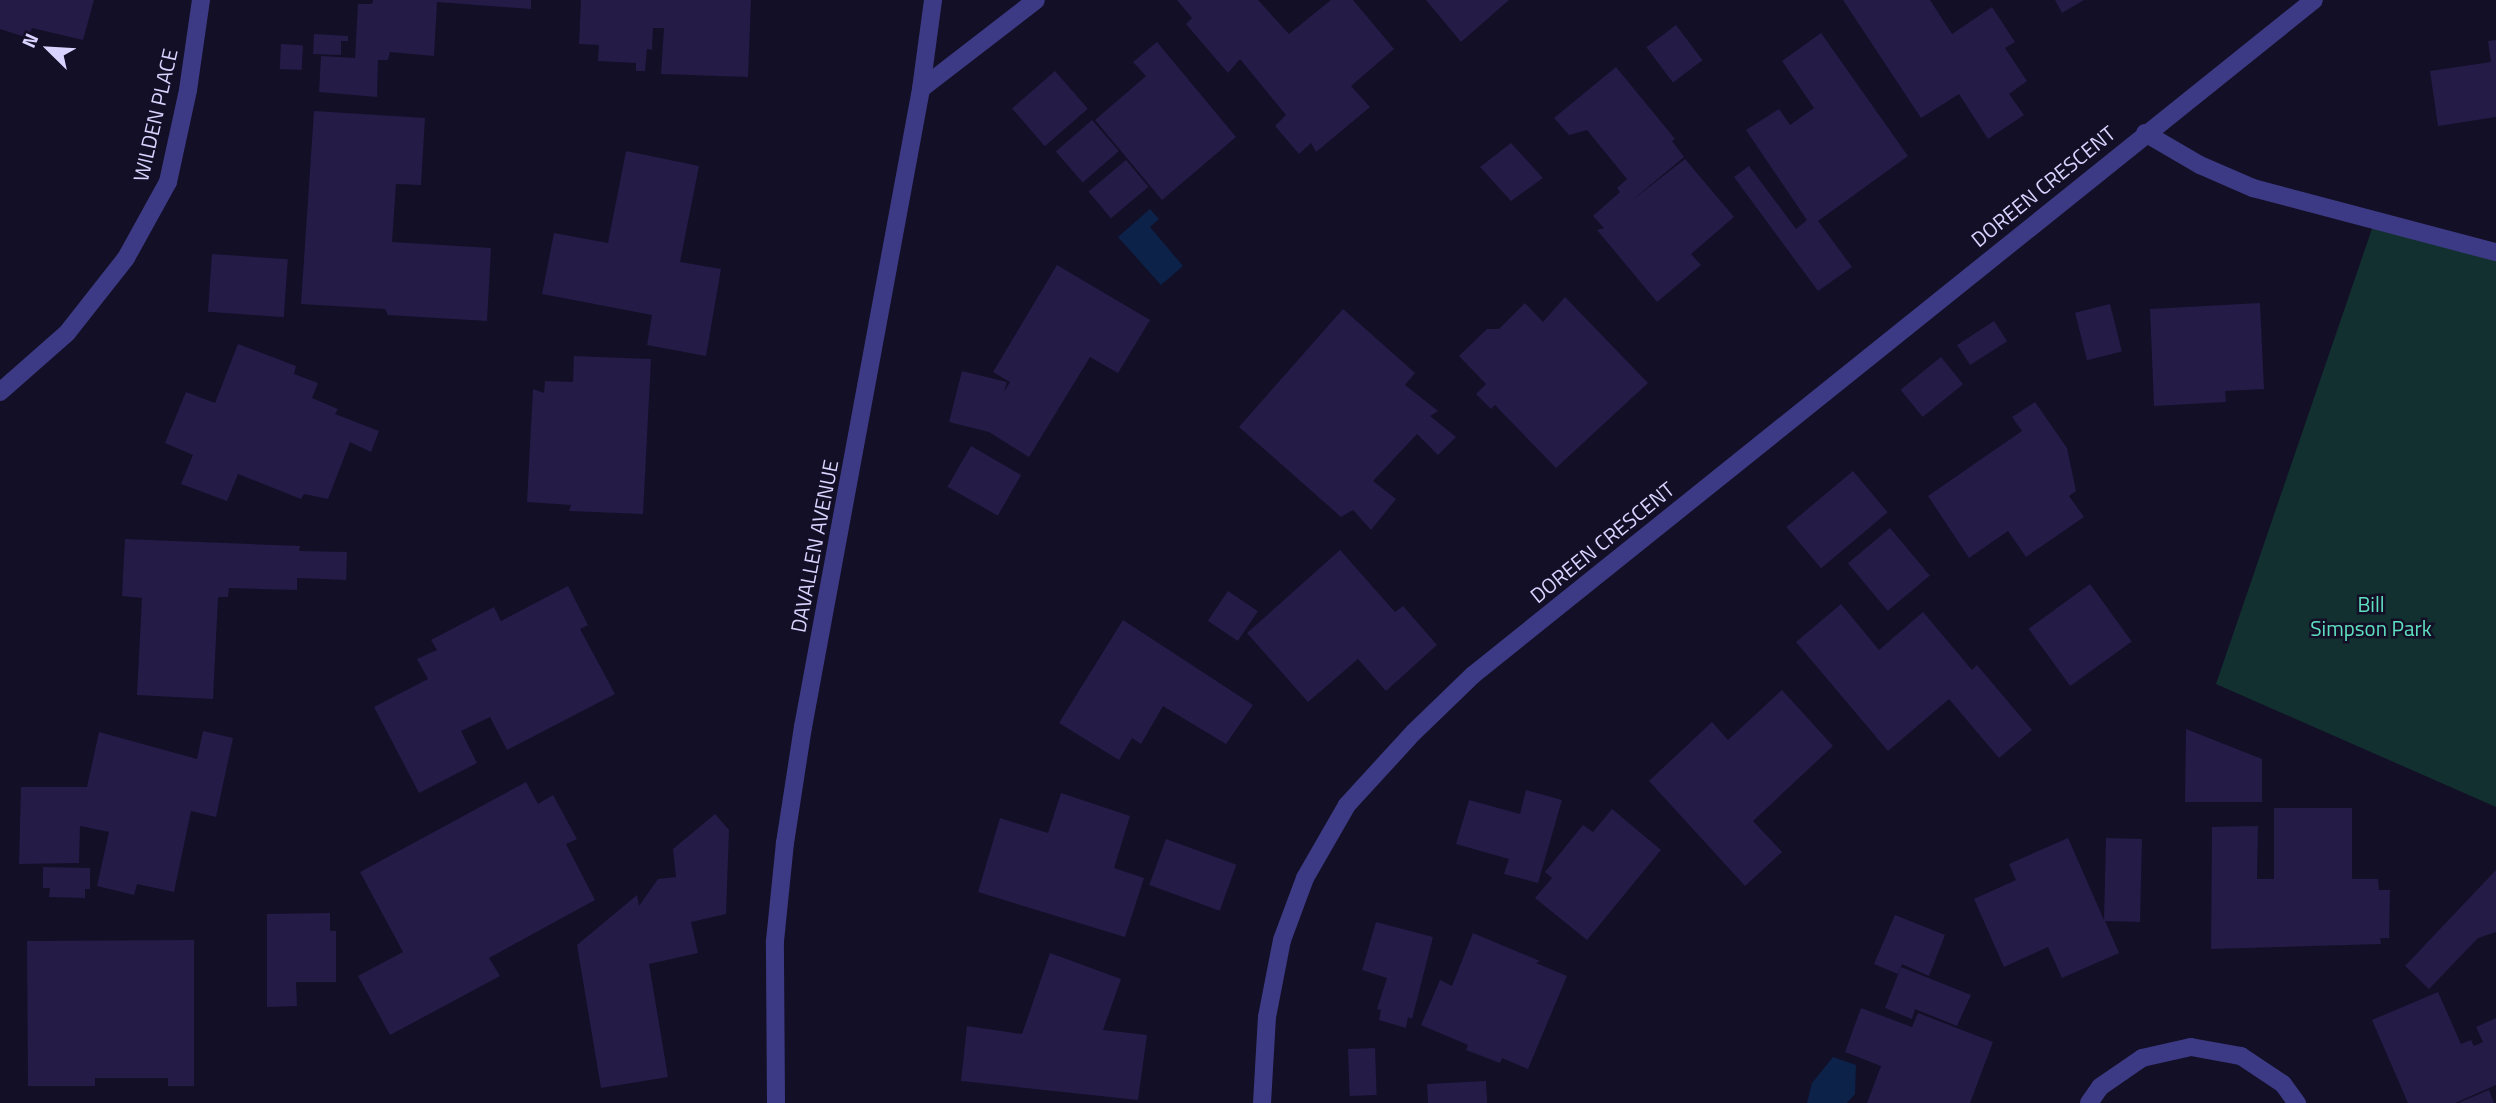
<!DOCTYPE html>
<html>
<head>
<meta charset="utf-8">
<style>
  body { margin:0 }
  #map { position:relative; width:2496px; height:1103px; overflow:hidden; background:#130f26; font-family:"Titillium Web",sans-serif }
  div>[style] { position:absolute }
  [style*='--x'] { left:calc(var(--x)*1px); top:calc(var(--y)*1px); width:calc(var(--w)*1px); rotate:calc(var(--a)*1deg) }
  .green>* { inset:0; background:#12302f }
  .water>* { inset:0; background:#0c2248 }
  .building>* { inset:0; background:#241b47; transform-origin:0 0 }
  .street>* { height:18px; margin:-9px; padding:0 9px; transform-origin:9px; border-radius:9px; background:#3d3a85 }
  span { translate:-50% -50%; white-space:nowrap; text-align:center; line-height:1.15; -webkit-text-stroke:5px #130f26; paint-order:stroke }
  .street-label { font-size:21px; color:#d9d4ff }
  .park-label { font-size:21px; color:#5fe0c0 }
  .north { position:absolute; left:14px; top:14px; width:70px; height:70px; -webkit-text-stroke:5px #130f26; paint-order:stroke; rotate:294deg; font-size:19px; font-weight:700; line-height:28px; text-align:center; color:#d9d4ff }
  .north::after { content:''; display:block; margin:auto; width:24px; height:32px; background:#d9d4ff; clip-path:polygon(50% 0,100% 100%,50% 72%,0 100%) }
</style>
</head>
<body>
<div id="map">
  <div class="green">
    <div style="clip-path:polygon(2376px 217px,2496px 243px,2496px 807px,2216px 684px)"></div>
  </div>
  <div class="water">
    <div style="clip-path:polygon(1150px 209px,1159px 219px,1150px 227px,1183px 266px,1161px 285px,1118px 237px)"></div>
    <div style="clip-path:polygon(1833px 1057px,1856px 1065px,1855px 1094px,1847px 1103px,1807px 1103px,1812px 1083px)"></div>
  </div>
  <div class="building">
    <div style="clip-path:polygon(0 0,94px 0,83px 40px,32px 28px,28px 38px,0 29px)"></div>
    <div style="clip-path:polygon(373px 0,531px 0,531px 9px,437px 2px,434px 56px,390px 52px,388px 60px,378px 60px,377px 97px,319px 92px,321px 56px,355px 58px,358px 4px,372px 4px)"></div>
    <div style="clip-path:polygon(581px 0,751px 0,748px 77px,661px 74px,664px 28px,653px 28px,652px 50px,647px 49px,645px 71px,636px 71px,636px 63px,598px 61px,599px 45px,579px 44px)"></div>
    <div style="clip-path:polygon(1177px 0,1258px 0,1289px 34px,1331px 0,1353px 0,1394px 49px,1351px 86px,1370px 107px,1316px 152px,1311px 143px,1299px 154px,1275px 126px,1286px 115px,1240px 59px,1228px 73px,1186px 24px,1192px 18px)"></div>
    <div style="clip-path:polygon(1426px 0,1509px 0,1461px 42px)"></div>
    <div style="clip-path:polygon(1843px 0,1930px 0,1952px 34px,1992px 7px,2015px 42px,2005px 48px,2027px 81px,2009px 94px,2024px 115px,1988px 139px,1959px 94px,1921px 118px)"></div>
    <div style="clip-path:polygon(2055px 0,2084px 0,2062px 13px)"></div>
    <div style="left:1676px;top:25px;width:44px;height:37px;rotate:53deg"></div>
    <div style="clip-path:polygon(1821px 33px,1908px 156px,1818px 221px,1852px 267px,1818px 291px,1734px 177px,1749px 166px,1796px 229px,1807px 220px,1746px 130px,1779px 109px,1790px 125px,1814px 108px,1782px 61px)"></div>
    <div style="clip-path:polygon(314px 34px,348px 36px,348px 41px,341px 41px,341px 55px,313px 54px)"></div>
    <div style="clip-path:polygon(2496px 40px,2496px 117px,2438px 126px,2430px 71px,2491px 62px,2488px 41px)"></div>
    <div style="clip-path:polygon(1157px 42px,1236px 137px,1162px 200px,1095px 120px,1146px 76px,1133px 62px)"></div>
    <div style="left:281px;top:44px;width:22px;height:25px;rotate:3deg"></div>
    <div style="clip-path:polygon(1616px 67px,1675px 139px,1672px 141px,1684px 157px,1630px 202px,1685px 159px,1734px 217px,1691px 254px,1701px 265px,1657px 302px,1597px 230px,1604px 228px,1593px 216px,1620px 192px,1617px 188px,1627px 179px,1587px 130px,1569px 135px,1554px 118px)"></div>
    <div style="left:1055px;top:71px;width:50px;height:57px;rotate:49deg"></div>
    <div style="clip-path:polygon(314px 111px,425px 118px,421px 185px,396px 184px,392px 242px,491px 248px,487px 321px,388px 315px,385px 309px,301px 304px)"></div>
    <div style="left:1092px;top:120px;width:41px;height:48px;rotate:49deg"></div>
    <div style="clip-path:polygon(1511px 143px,1543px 178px,1511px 201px,1480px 167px)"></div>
    <div style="clip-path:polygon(626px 151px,699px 166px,680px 262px,721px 269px,706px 356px,647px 345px,652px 315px,542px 294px,554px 233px,608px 243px)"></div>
    <div style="left:1126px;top:160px;width:35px;height:49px;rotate:50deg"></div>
    <div style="left:212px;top:254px;width:76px;height:58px;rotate:4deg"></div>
    <div style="clip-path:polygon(1057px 265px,1150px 320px,1118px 373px,1090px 357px,1029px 457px,989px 432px,949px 422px,962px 371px,1007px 382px,1004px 392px,1010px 382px,993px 372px)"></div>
    <div style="clip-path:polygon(1565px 297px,1648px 383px,1556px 468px,1495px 405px,1491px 409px,1476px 394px,1486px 384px,1459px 356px,1487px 329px,1499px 329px,1525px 303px,1543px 322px)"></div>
    <div style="clip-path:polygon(2260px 303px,2264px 389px,2225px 391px,2226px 402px,2154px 406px,2150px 309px)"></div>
    <div style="left:2110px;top:304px;width:49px;height:36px;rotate:76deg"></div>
    <div style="clip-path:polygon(1343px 309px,1415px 373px,1405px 385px,1438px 411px,1430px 416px,1456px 437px,1438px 455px,1417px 434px,1373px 481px,1396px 499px,1371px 530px,1353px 510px,1341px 517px,1239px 427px)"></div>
    <div style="left:1994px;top:321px;width:24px;height:44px;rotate:57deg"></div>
    <div style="clip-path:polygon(238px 344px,296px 366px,294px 374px,318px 383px,312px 398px,338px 409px,335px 414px,379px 431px,371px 452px,350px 442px,328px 499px,304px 494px,301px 499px,238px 474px,227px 501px,181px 484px,193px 455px,165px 443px,186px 392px,215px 403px)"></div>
    <div style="clip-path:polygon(574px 356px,651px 359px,643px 514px,569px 511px,571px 505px,527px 502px,533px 389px,544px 393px,545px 381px,573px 382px)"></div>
    <div style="left:1941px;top:357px;width:35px;height:52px;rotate:51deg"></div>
    <div style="clip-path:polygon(2035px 402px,2067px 448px,2076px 491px,2069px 496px,2084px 517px,2026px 557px,2008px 531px,1969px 558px,1928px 496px,2022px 431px,2012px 417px)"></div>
    <div style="left:971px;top:446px;width:58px;height:47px;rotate:30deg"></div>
    <div style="left:1853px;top:471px;width:54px;height:87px;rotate:50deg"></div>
    <div style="left:1890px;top:528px;width:62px;height:55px;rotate:50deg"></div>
    <div style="clip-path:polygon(125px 539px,300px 546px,299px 551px,347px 552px,346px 580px,297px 578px,297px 590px,229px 588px,228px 597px,218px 597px,213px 699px,137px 695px,142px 598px,122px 596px)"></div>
    <div style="clip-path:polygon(1340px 550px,1395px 612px,1403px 606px,1437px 645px,1386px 691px,1358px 659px,1308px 702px,1247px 633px)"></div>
    <div style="left:2090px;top:584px;width:71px;height:76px;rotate:54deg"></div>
    <div style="clip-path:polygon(568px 586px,588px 625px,580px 629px,615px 694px,507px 750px,490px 717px,461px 731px,477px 763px,419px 793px,374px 707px,428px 679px,417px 659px,437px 650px,431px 640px,494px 607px,501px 621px)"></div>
    <div style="left:1228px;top:591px;width:36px;height:36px;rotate:34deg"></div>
    <div style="clip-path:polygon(1841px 604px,1879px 650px,1923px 612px,1972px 670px,1977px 665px,2032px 730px,1999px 758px,1949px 699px,1888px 751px,1796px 642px)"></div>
    <div style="clip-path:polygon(1123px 620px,1253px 705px,1226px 744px,1163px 706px,1141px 744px,1132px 738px,1119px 760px,1059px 723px)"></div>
    <div style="clip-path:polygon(1782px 690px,1833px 746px,1753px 821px,1782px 852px,1745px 886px,1649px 781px,1712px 722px,1728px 740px)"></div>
    <div style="clip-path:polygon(2186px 729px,2262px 759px,2262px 802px,2185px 802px)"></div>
    <div style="clip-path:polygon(203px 731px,233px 738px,216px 817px,191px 811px,174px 892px,137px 884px,134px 895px,97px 886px,109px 832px,80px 826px,79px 863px,19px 864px,21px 787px,87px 787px,99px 732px,197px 759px)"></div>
    <div style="clip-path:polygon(526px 782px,538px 804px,553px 795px,577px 839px,566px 844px,595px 900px,489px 958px,500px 976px,390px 1035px,358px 976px,403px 952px,360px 872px)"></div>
    <div style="clip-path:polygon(1526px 790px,1562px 800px,1538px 883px,1504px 874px,1509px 859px,1456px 844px,1469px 800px,1520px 814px)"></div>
    <div style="clip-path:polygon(1061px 793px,1130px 816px,1114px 868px,1144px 878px,1125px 937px,978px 892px,1000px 818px,1048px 833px)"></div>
    <div style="clip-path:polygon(2274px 808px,2352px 808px,2352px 879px,2378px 879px,2379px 890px,2390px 890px,2389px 938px,2380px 938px,2381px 944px,2211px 949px,2212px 827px,2258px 826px,2257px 879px,2274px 879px)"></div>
    <div style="clip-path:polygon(1612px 809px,1661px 850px,1587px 940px,1535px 898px,1552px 878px,1545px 872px,1583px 825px,1593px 832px)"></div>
    <div style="clip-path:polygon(715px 814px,729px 830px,726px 914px,691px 922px,698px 953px,649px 964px,668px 1077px,601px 1088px,577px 945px,637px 895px,639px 906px,658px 879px,676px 877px,673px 849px)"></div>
    <div style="clip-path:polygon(2068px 838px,2104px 920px,2106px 838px,2142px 839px,2140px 922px,2105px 921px,2119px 953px,2062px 978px,2048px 947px,2004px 967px,1974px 899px,2016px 880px,2009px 864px)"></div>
    <div style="left:1166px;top:839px;width:75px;height:49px;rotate:20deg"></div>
    <div style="clip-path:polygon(43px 867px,90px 868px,90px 889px,85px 889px,85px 898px,49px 897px,50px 888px,43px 888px)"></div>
    <div style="clip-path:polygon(2496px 870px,2496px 932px,2478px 938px,2429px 989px,2405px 966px)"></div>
    <div style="clip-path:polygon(330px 913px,330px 931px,336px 931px,336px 982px,296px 982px,297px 1006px,267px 1007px,267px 914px)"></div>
    <div style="clip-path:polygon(1895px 915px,1945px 935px,1929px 976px,1902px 964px,1898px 974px,1874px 964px)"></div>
    <div style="clip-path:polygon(1376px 922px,1433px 937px,1412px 1019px,1408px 1017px,1406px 1028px,1379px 1020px,1381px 1010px,1377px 1009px,1387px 978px,1362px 970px)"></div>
    <div style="clip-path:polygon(1473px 933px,1540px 961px,1536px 963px,1567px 976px,1528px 1069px,1502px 1058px,1500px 1063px,1466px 1050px,1468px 1045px,1421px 1025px,1440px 980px,1452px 986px)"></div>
    <div style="clip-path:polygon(194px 940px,194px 1086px,168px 1086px,168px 1078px,95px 1078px,95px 1086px,28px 1086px,27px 941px)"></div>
    <div style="clip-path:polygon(1050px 953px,1121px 979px,1103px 1030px,1147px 1035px,1138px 1100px,961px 1081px,967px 1026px,1022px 1034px)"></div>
    <div style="clip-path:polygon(1901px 967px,1971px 995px,1957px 1026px,1915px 1009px,1912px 1019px,1885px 1008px)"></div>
    <div style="clip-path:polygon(2438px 992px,2461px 1044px,2471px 1040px,2474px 1046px,2483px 1042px,2476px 1027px,2496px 1018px,2496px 1085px,2455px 1103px,2408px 1103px,2372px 1020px)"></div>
    <div style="clip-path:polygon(1861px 1008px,1912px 1027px,1918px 1013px,1993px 1042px,1970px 1103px,1867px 1103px,1881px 1066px,1845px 1052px)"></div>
    <div style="left:1375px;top:1048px;width:47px;height:27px;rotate:88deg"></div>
    <div style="left:1486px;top:1081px;width:22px;height:59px;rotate:87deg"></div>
    <div style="clip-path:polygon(2489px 1090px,2494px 1103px,2458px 1103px)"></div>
  </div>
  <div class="street">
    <div style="--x:921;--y:89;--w:145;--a:-37.7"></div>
    <div style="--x:2145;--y:133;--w:64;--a:30.2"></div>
    <div style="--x:2200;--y:165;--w:58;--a:23.5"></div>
    <div style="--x:2253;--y:188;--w:251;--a:14.8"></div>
    <div style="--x:0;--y:392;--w:89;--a:-41.4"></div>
    <div style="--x:67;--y:333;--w:95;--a:-51.8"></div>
    <div style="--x:126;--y:258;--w:87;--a:-61.1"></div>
    <div style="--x:168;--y:182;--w:94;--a:-77.7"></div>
    <div style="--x:188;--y:90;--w:91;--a:-81.8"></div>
    <div style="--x:776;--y:1103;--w:162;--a:-90.4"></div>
    <div style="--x:775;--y:941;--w:99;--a:-84.2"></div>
    <div style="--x:785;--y:843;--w:117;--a:-81.2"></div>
    <div style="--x:803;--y:727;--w:649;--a:-79.52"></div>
    <div style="--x:921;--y:89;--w:90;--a:-82.3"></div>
    <div style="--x:1262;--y:1103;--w:86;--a:-86.7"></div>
    <div style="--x:1267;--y:1017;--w:78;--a:-79"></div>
    <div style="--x:1282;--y:940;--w:66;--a:-69.6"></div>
    <div style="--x:1305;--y:878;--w:84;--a:-60.1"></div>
    <div style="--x:1347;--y:805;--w:99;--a:-47.5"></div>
    <div style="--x:1414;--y:732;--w:82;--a:-44"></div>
    <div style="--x:1473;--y:675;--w:1078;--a:-38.75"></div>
    <div style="--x:2089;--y:1103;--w:19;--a:-55"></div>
    <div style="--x:2100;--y:1087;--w:51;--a:-34.6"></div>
    <div style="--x:2142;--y:1058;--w:50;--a:-12.7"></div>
    <div style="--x:2191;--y:1047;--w:51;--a:10.2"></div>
    <div style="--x:2241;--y:1056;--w:50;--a:33.7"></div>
    <div style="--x:2283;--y:1084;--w:24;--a:54"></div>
  </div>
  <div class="street-label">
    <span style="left:155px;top:115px;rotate:-77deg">WILDEN PLACE</span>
    <span style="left:2043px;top:186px;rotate:-39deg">DOREEN CRESCENT</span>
    <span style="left:1602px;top:542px;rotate:-39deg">DOREEN CRESCENT</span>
    <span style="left:814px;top:546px;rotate:-79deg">DAVALLEN AVENUE</span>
  </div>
  <div class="park-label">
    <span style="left:2371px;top:616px">Bill<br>Simpson Park</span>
  </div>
  <div class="north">N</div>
</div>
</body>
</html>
